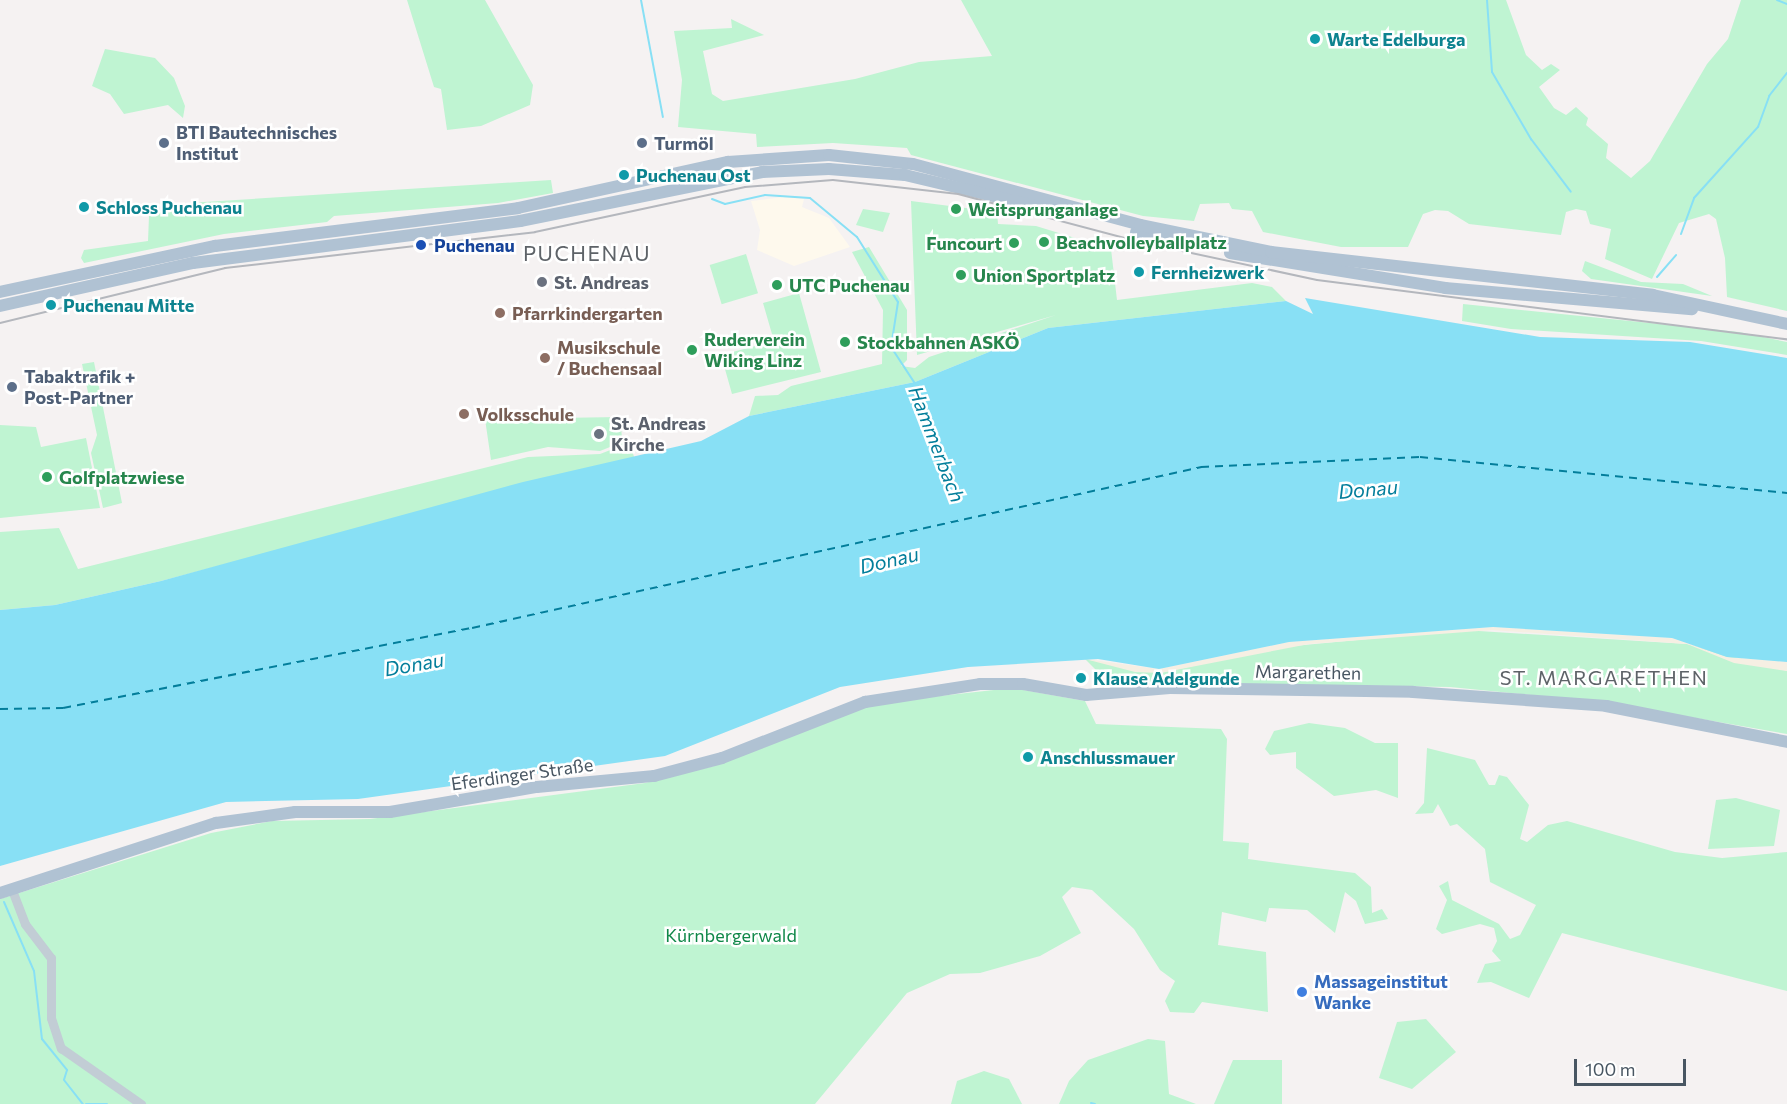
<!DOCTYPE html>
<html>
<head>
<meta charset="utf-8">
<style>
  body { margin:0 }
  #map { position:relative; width:1787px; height:1104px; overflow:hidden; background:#f5f2f2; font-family:Commissioner,sans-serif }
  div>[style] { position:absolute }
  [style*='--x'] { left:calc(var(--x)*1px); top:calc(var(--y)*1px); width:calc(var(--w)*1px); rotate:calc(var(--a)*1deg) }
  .commercial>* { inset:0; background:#fef9ed }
  .green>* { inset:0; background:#bff4d2; transform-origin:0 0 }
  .sand>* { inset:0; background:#f6efe3 }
  .water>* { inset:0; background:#88e0f5 }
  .stream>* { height:2px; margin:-1px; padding:0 1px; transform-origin:1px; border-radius:1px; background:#88e0f5 }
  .ferry>* { height:1.5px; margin-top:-0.75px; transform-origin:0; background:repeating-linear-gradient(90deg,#037e9b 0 8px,transparent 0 14px) }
  .minor>* { height:9px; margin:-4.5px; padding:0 4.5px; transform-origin:4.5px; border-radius:4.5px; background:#c2cdd5 }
  .major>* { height:12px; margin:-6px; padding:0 6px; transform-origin:6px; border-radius:6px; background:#b0c2d3 }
  .rail>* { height:2px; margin:-1px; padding:0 1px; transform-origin:1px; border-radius:1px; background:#b4b7bd }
  .dots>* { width:16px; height:16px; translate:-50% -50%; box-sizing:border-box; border:3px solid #fff; border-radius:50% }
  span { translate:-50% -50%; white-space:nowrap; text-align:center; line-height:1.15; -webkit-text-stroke:5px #fff; paint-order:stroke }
  .culture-label { font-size:18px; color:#0d838f; font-weight:700 }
  .left { translate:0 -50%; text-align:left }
  .service-label { font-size:18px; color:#4e5e75; font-weight:700 }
  .leisure-label { font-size:18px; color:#27864d; font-weight:700 }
  .right { translate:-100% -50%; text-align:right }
  .transit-label { font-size:18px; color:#164399; font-weight:700 }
  .worship-label { font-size:18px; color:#5b616d; font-weight:700 }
  .education-label { font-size:18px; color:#785e54; font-weight:700 }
  .street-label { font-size:18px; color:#485662 }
  .park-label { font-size:18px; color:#0f8748 }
  .shop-label { font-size:18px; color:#366cbe; font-weight:700 }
  .water-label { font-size:20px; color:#037e9b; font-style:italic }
  .neighbourhood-label { font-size:20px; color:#5e6368; letter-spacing:1.5px }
  .quarter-label { font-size:21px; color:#5e6368; letter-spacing:1.5px }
  .scale { position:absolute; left:1574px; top:1059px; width:112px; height:27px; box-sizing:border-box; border:3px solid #485662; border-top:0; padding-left:8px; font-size:18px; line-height:21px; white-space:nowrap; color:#485662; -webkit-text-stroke:4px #fff; paint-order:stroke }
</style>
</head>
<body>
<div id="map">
  <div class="commercial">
    <div style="clip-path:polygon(783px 197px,804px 199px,802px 207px,829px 218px,850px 247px,794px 266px,757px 250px,760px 230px,751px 201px)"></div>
  </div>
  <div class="green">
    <div style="clip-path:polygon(407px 0,485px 0,533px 85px,530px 105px,481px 126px,447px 130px,441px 89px,434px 87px)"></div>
    <div style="clip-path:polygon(961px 0,1506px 0,1526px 55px,1542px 70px,1551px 64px,1560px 70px,1539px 87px,1554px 108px,1566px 115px,1576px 107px,1588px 118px,1586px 125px,1608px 144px,1606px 158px,1631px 178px,1650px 161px,1707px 64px,1728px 39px,1741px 0,1787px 0,1787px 311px,1727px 297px,1725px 258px,1716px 219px,1709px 214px,1679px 223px,1652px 279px,1605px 259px,1611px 229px,1590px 224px,1586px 211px,1576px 209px,1566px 212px,1561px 235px,1469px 224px,1448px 211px,1435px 210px,1423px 214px,1408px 247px,1341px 247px,1263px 232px,1252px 211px,1232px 209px,1229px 203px,1200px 204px,1194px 221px,1143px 216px,911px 155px,907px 148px,833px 143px,757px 147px,756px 134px,678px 127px,682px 80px,674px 31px,732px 28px,731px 19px,764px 35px,703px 51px,712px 94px,723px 101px,855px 79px,919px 62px,992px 56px)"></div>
    <div style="clip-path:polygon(105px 49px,155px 58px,174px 78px,185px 106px,183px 118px,168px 105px,124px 114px,110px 94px,92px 86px)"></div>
    <div style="clip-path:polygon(551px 180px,553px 193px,498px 203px,334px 216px,327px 222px,224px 234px,84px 263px,81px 258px,84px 250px,148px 241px,149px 216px,188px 203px)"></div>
    <div style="clip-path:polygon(911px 201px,997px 212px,998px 224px,1036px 226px,1111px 249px,1117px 300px,1252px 283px,1272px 287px,1286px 301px,1048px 328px,915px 382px,749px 416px,755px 396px,778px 395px,791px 386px,882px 364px,883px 310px,852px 252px,869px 247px,907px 310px,907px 360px,901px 366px,915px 368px,929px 357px,1056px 315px,917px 355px)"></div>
    <div style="clip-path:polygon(863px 209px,890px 213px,883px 232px,856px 225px)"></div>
    <div style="left:746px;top:254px;width:41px;height:38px;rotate:73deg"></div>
    <div style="clip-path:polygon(1585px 261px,1641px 282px,1683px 284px,1712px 296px,1591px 279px,1582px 271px)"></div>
    <div style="clip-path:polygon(799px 293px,821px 372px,732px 394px,721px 355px,774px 341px,763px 303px)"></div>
    <div style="clip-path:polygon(1463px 304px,1739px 332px,1787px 342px,1787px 355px,1701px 341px,1511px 329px,1462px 321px)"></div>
    <div style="clip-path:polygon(94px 362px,122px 503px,103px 508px,91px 453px,97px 435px,82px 364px)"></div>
    <div style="clip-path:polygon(620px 417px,622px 438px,628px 436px,634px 457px,161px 581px,55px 605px,0 610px,0 532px,59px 528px,78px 569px,528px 457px,600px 454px,613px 449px,615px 445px,600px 451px,548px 447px,491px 460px,485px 419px)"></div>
    <div style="clip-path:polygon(0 425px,36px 427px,41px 447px,86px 438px,100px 508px,0 518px)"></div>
    <div style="clip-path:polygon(1463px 630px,1687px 644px,1787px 671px,1787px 734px,1604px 702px,1450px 687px,1120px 682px,1102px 676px,1085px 659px,1160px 673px,1283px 647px)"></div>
    <div style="clip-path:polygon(1012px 688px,1085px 701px,1096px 724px,1221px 729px,1227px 739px,1223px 841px,1249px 843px,1248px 859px,1355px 873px,1371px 887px,1372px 913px,1382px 909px,1388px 919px,1365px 924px,1356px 901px,1345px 892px,1335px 933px,1307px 910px,1269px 908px,1266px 922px,1222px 912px,1218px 945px,1266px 952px,1268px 1012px,1202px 1002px,1194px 1013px,1170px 1012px,1165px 1001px,1175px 981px,1160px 970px,1134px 929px,1092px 890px,1072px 887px,1062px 897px,1081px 933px,1040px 956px,980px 973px,950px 974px,907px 993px,815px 1104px,0 1104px,0 899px,211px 833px,272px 821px,370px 819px,645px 783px,714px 766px,805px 725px,885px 702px)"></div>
    <div style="clip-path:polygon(1309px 723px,1345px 728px,1375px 743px,1398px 743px,1398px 798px,1376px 790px,1334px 796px,1296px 768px,1296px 752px,1270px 755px,1265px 749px,1274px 731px)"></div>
    <div style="clip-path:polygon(1427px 748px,1475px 760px,1489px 785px,1495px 785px,1499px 775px,1507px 777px,1529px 805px,1520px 839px,1527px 842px,1548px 825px,1567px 821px,1675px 852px,1722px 858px,1787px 852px,1787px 991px,1562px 933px,1529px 998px,1491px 982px,1477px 983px,1485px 964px,1501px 961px,1492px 951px,1497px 941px,1494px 928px,1480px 924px,1442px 934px,1436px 929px,1447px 900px,1439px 886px,1448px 881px,1452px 900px,1499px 924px,1510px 939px,1520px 935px,1536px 905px,1490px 882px,1485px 849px,1457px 824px,1450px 826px,1438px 804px,1433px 813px,1415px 814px,1424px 803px)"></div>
    <div style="clip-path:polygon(1736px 798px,1780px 810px,1774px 846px,1708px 849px,1716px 800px)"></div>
    <div style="clip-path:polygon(1426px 1019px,1456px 1052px,1412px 1089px,1379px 1078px,1397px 1022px)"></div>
    <div style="clip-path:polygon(1148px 1039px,1165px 1041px,1169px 1094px,1196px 1104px,1059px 1104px,1069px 1081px,1088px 1060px)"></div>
    <div style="clip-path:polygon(1233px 1060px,1282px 1060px,1282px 1104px,1214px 1104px)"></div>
    <div style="clip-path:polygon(984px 1071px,1009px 1079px,1022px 1104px,951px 1104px,957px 1081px)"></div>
  </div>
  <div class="sand">
    <div style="clip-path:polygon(1493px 627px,1672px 638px,1727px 657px,1787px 662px,1787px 671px,1734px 663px,1687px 644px,1492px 630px,1309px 644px,1160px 673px,1135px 672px,1085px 659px,1159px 669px,1289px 642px)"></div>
  </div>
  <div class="water">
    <div style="clip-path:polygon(1305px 298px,1540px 337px,1690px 342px,1787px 358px,1787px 662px,1727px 657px,1672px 638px,1493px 627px,1289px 642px,1159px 669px,1098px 659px,968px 667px,840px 687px,665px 756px,358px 799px,226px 802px,0 866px,0 610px,55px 605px,161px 581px,523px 482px,701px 441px,749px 416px,915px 382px,1048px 328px,1286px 301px,1313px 314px)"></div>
  </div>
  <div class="stream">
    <div style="--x:641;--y:0;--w:119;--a:79.4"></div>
    <div style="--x:1487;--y:0;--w:72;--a:86"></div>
    <div style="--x:1492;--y:72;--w:78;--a:59.8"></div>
    <div style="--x:1531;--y:139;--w:66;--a:53"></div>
    <div style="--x:1777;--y:0;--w:11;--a:22"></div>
    <div style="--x:712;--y:199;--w:14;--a:21"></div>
    <div style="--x:725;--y:204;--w:41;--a:-12.7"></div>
    <div style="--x:765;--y:195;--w:45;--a:3.8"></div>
    <div style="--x:810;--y:198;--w:61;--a:39.7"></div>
    <div style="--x:857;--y:237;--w:77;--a:57.8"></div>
    <div style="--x:898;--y:302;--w:46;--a:98.8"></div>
    <div style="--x:891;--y:347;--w:45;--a:56.7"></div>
    <div style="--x:1681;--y:234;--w:38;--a:-70"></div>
    <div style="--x:1694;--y:198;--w:96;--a:-48"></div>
    <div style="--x:1758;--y:127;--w:33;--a:-70"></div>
    <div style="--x:1769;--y:96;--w:29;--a:-52"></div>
    <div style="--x:1657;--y:277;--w:29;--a:-49"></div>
    <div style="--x:4;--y:902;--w:75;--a:66.5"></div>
    <div style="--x:34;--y:971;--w:68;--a:83.3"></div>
    <div style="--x:42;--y:1039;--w:40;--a:51"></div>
    <div style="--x:67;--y:1070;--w:10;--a:107"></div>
    <div style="--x:64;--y:1080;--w:31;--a:52"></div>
    <div style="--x:1091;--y:1103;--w:4;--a:14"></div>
    <div style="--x:86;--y:1104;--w:21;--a:0"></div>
  </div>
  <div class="ferry">
    <div style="--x:0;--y:709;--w:63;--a:-0.9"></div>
    <div style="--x:63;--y:708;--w:417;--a:-11.1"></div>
    <div style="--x:472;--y:628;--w:747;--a:-12.45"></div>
    <div style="--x:1201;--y:467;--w:219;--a:-2.6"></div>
    <div style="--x:1420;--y:457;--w:369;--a:5.6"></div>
  </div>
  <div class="minor">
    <div style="--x:12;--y:890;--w:36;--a:69"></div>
    <div style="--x:25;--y:924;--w:43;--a:52.6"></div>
    <div style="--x:51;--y:958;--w:60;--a:90"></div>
    <div style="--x:51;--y:1018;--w:32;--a:72"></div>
    <div style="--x:61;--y:1048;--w:98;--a:35"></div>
  </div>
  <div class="major">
    <div style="--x:1136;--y:232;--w:40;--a:13"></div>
    <div style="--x:1230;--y:253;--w:218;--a:9.2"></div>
    <div style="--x:1445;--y:288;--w:248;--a:4.9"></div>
    <div style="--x:0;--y:292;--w:220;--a:-12.1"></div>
    <div style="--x:215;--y:246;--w:305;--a:-7.1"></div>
    <div style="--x:518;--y:208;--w:215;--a:-12.4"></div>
    <div style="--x:728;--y:162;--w:101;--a:-4"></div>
    <div style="--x:829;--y:155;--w:84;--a:6.1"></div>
    <div style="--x:913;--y:164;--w:235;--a:15"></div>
    <div style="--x:1140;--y:225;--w:134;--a:11.6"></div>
    <div style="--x:1271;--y:252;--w:384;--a:6.4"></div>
    <div style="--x:1653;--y:295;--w:137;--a:12.2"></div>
    <div style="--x:0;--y:306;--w:198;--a:-12.6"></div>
    <div style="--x:193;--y:263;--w:330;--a:-7.3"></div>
    <div style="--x:520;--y:221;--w:247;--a:-11.4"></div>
    <div style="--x:762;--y:172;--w:67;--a:-2.6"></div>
    <div style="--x:829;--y:169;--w:76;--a:4.5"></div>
    <div style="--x:905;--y:175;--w:134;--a:13.4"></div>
    <div style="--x:0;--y:893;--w:227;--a:-18"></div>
    <div style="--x:216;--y:823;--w:80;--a:-7.9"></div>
    <div style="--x:295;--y:812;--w:95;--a:0"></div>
    <div style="--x:390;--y:812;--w:149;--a:-9.7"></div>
    <div style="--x:537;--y:787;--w:118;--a:-5.4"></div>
    <div style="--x:654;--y:776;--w:70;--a:-14.8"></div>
    <div style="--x:722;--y:758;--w:154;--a:-21.4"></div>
    <div style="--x:865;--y:702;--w:116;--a:-8.9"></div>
    <div style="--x:980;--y:684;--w:43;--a:0"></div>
    <div style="--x:1023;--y:684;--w:64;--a:9.9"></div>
    <div style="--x:1086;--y:695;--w:84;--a:-4.8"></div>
    <div style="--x:1170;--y:688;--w:243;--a:0.9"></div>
    <div style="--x:1413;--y:692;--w:194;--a:4.1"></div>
    <div style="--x:1606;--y:706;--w:185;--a:11.2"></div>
  </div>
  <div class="rail">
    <div style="--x:0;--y:323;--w:232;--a:-13.7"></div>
    <div style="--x:225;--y:268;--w:312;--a:-6.6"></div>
    <div style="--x:535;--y:232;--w:215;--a:-12.1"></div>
    <div style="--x:745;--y:187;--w:88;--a:-4.5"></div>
    <div style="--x:833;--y:180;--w:126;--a:6.4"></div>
    <div style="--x:958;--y:194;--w:188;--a:14.8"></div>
    <div style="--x:1140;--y:242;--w:181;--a:12.1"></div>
    <div style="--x:1317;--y:280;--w:474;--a:7.2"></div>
  </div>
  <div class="dots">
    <div style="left:1315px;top:39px;background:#0f9aa8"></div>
    <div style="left:164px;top:143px;background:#5c6f8a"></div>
    <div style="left:642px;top:143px;background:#5c6f8a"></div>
    <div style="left:624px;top:175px;background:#0f9aa8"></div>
    <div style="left:84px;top:207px;background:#0f9aa8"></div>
    <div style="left:956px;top:209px;background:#2e9e5b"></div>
    <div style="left:1044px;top:242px;background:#2e9e5b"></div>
    <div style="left:1014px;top:243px;background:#2e9e5b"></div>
    <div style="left:421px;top:245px;background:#1a4fb4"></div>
    <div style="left:1139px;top:272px;background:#0f9aa8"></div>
    <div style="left:961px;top:275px;background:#2e9e5b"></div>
    <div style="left:542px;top:282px;background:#6b7280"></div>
    <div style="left:777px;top:285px;background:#2e9e5b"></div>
    <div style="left:51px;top:305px;background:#0f9aa8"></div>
    <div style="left:500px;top:313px;background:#8d6e63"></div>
    <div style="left:845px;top:342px;background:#2e9e5b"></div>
    <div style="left:692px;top:350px;background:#2e9e5b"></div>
    <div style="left:545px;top:358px;background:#8d6e63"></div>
    <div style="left:12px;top:387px;background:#5c6f8a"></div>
    <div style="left:464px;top:414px;background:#8d6e63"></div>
    <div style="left:599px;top:434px;background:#6b7280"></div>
    <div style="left:47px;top:477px;background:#2e9e5b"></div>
    <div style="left:1081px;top:678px;background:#0f9aa8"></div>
    <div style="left:1028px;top:757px;background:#0f9aa8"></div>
    <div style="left:1302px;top:992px;background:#3f7fe0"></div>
  </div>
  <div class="culture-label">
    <span class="left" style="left:1327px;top:39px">Warte Edelburga</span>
    <span class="left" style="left:636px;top:175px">Puchenau Ost</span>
    <span class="left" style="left:96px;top:207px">Schloss Puchenau</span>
    <span class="left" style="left:1151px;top:272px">Fernheizwerk</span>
    <span class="left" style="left:63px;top:305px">Puchenau Mitte</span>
    <span class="left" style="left:1093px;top:678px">Klause Adelgunde</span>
    <span class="left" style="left:1040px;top:757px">Anschlussmauer</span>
  </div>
  <div class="service-label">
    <span class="left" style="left:176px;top:143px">BTI Bautechnisches<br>Institut</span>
    <span class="left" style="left:654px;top:143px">Turmöl</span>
    <span class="left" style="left:24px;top:387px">Tabaktrafik +<br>Post-Partner</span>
  </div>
  <div class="leisure-label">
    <span class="left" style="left:968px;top:209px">Weitsprunganlage</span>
    <span class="left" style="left:1056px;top:242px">Beachvolleyballplatz</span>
    <span class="right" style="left:1002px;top:243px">Funcourt</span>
    <span class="left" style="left:973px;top:275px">Union Sportplatz</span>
    <span class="left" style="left:789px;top:285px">UTC Puchenau</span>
    <span class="left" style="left:704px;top:350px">Ruderverein<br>Wiking Linz</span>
    <span class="left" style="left:857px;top:342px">Stockbahnen ASKÖ</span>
    <span class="left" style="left:59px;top:477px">Golfplatzwiese</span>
  </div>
  <div class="transit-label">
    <span class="left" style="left:434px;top:245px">Puchenau</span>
  </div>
  <div class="worship-label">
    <span class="left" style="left:554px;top:282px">St. Andreas</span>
    <span class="left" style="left:611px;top:434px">St. Andreas<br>Kirche</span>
  </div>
  <div class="education-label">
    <span class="left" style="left:512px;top:313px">Pfarrkindergarten</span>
    <span class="left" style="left:557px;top:358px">Musikschule<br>/ Buchensaal</span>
    <span class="left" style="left:476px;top:414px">Volksschule</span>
  </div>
  <div class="street-label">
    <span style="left:1308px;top:672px;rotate:1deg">Margarethen</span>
    <span style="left:522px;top:774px;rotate:-8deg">Eferdinger Straße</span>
  </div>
  <div class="park-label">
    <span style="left:731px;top:935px">Kürnbergerwald</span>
  </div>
  <div class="shop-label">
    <span class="left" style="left:1314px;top:992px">Massageinstitut<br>Wanke</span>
  </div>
  <div class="water-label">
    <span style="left:937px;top:444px;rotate:69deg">Hammerbach</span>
    <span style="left:1368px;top:489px;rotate:-5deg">Donau</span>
    <span style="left:889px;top:560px;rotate:-13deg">Donau</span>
    <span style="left:414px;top:664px;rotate:-10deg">Donau</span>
  </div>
  <div class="neighbourhood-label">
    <span style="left:1604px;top:677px">ST. MARGARETHEN</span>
  </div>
  <div class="quarter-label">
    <span style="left:587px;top:253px">PUCHENAU</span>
  </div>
  <div class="scale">100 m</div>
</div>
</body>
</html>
